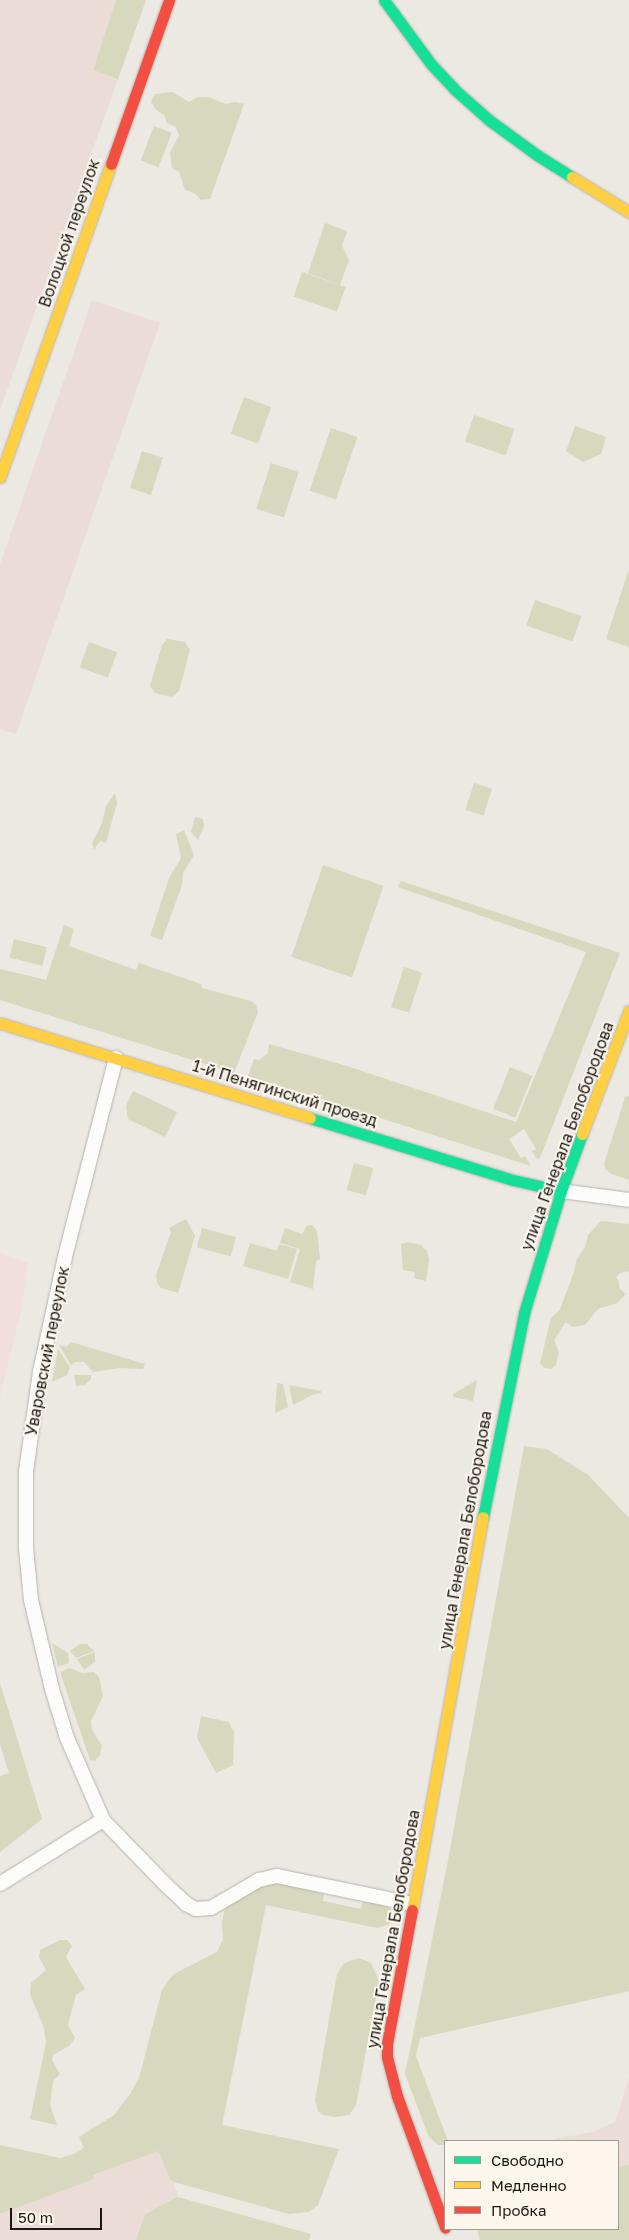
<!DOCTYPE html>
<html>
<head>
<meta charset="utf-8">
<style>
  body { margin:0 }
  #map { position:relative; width:629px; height:2240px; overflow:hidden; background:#ece8e2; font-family:"Golos Text",sans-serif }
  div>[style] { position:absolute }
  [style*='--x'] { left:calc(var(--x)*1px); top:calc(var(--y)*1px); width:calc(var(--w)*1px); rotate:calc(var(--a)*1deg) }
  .industrial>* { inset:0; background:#ecdcd7 }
  .medical>* { inset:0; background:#f0dfdd }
  .green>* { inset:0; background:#d7d8be; transform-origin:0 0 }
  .roads { filter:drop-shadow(0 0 1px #b7b4af) drop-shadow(0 0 1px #b7b4af) }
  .street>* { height:14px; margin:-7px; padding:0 7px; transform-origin:7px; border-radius:7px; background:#fcfcfb }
  .fast>* { height:11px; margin:-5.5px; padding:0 5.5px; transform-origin:5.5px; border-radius:5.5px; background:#16e098 }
  .slow>* { height:11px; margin:-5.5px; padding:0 5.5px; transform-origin:5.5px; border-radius:5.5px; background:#ffcf43 }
  .jam>* { height:11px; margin:-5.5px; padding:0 5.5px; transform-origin:5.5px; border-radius:5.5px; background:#f24e42 }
  span { translate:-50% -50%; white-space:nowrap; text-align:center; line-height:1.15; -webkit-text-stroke:4px #fdf6ec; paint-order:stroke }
  .street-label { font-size:16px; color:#1a1814 }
  .legend { position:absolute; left:444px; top:2140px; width:175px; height:90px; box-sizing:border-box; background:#fdf6ec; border:1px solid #a29d96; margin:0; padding:6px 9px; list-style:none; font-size:15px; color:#1a1814 }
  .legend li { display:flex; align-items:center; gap:10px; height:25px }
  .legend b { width:25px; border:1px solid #a29d96 }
  .scale { position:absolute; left:10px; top:2208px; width:92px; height:22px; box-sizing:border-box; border:2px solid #1a1814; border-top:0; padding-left:6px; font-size:15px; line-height:18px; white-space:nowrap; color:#1a1814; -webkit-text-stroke:4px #fdf6ec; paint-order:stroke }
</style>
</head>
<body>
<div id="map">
  <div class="industrial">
    <div style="clip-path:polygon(0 0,116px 0,93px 70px,118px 79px,0 410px)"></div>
    <div style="clip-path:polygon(92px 300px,160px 323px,16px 734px,0 729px,0 564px)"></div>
    <div style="clip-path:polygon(629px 2078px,629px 2165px,618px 2167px,618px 2141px,555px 2141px,555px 2139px,593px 2132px,615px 2122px)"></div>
    <div style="clip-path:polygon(158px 2150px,170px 2179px,174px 2182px,178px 2197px,145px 2214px,136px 2240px,0 2240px,0 2214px,94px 2179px,93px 2175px)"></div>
  </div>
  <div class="medical">
    <div style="clip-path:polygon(0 1254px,28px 1263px,22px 1307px,0 1397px)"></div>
  </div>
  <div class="green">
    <div style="clip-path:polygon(116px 0,146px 0,118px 79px,93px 70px)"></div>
    <div style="clip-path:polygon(173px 92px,189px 102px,198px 97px,208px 97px,226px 104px,235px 102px,244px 104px,210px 199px,201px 200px,194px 193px,185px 190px,179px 172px,172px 168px,170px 152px,179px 136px,176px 127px,167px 123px,164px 115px,156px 110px,151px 102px,155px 94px)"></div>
    <div style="left:154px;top:126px;width:19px;height:37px;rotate:21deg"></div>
    <div style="clip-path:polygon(325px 223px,347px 231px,342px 246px,349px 260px,340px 285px,308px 273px)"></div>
    <div style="left:302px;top:272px;width:46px;height:26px;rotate:19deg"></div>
    <div style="left:244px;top:397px;width:29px;height:39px;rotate:20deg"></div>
    <div style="left:474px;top:415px;width:43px;height:28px;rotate:19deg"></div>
    <div style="clip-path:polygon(575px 426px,606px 437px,601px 454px,583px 462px,566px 451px)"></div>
    <div style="left:331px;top:428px;width:28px;height:66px;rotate:19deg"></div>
    <div style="left:142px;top:451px;width:22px;height:39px;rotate:18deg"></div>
    <div style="left:271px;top:463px;width:29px;height:48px;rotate:18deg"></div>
    <div style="clip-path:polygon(629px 569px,629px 647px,606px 639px)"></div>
    <div style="left:535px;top:600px;width:49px;height:27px;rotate:19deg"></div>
    <div style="clip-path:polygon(167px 639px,185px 642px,190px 650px,179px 691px,172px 697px,155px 693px,150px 686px,162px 645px)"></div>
    <div style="left:89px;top:642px;width:30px;height:27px;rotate:20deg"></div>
    <div style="left:474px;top:783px;width:19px;height:28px;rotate:18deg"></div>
    <div style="clip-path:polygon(115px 793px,117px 803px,106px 843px,100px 841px,94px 850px,92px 843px,102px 823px,106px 806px)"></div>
    <div style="clip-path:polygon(195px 817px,203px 819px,204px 826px,198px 840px,191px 832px)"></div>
    <div style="clip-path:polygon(184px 830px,194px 855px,183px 873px,182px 885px,162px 940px,150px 936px,169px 878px,181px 858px,176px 834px)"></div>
    <div style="left:323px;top:865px;width:64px;height:97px;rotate:19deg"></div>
    <div style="clip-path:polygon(401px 881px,620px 953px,540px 1158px,537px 1159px,532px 1151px,536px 1149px,524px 1129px,509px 1139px,521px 1158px,525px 1156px,531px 1166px,248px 1076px,254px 1059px,259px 1060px,268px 1053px,269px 1044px,347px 1066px,516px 1122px,586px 952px,398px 887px)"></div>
    <div style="clip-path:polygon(64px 925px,74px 929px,69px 946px,136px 970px,139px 963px,201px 984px,202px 988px,251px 1001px,256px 1005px,258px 1012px,234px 1073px,0 1000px,0 969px,46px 980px)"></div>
    <div style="left:14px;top:939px;width:34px;height:19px;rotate:14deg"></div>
    <div style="left:404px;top:967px;width:19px;height:42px;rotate:18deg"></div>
    <div style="left:510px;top:1067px;width:24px;height:45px;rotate:22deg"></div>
    <div style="clip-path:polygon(133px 1091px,177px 1112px,165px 1137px,128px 1119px,126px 1106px)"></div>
    <div style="clip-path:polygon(629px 1096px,629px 1180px,612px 1174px,605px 1169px,604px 1164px,625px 1097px)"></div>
    <div style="left:354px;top:1163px;width:20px;height:28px;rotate:15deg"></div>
    <div style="clip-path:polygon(186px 1219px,195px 1236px,178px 1293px,161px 1288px,157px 1283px,156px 1275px,171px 1232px,169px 1228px)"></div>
    <div style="clip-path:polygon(601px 1221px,629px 1224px,629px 1271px,620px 1273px,616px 1277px,619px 1282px,619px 1288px,626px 1294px,617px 1303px,598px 1309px,585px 1325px,572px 1327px,566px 1322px,554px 1340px,559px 1352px,556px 1365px,551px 1369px,544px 1368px,540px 1363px,551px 1318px,560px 1309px,574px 1272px,577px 1259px,585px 1247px,588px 1235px)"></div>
    <div style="clip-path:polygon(312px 1225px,317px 1231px,320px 1259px,316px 1261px,313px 1289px,290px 1282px,300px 1249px,280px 1243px,285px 1228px,302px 1234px,307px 1226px)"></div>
    <div style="left:202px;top:1228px;width:35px;height:20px;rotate:15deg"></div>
    <div style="clip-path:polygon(408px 1242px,421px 1245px,427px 1251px,429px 1259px,426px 1281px,414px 1278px,415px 1272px,403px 1270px,401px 1244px)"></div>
    <div style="clip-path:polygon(250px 1243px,277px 1251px,279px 1244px,297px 1249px,288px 1279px,243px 1266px)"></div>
    <div style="clip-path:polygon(71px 1342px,145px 1364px,143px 1369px,120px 1368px,93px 1372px,84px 1362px,76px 1362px,71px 1365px,59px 1345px,66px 1347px)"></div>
    <div style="clip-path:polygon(58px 1349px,70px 1367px,67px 1375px,52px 1382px)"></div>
    <div style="clip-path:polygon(74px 1375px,91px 1375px,91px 1379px,85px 1385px,76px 1386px)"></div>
    <div style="clip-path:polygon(477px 1380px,473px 1401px,453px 1397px,453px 1394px)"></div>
    <div style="clip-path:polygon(277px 1383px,283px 1384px,288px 1407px,275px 1413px)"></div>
    <div style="clip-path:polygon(289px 1385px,321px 1391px,321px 1393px,314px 1394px,293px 1405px)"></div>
    <div style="clip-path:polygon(524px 1446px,547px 1449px,588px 1475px,629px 1518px,629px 1991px,420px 2038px,416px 2056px,448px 2141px,445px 2141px,445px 2145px,438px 2145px,429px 2137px,405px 2074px,447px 1866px)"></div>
    <div style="clip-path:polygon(52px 1643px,68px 1653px,69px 1663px,58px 1667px)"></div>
    <div style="clip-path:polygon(80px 1644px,87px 1644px,94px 1651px,76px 1658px,70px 1651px)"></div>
    <div style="clip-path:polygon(95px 1652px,95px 1662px,84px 1670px,77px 1659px)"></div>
    <div style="clip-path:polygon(69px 1668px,82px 1673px,94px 1672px,99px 1677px,103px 1696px,91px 1721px,92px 1730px,102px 1746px,100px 1755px,95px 1761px,90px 1760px,60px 1672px)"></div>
    <div style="clip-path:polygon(0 1683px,42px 1819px,0 1852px,0 1776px,9px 1773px,0 1744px)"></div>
    <div style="clip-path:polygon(201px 1716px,229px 1722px,234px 1732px,233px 1765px,216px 1773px,197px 1738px)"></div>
    <div style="clip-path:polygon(280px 1882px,324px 1892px,323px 1901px,361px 1909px,363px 1901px,384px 1905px,391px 1909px,393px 1914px,390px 1924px,377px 1928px,266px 1905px,222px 2125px,339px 2149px,318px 2205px,309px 2212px,289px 2214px,174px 2182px,170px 2179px,158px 2151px,93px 2175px,94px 2179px,0 2214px,0 2145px,60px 2158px,74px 2154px,84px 2148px,79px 2137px,114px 2115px,130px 2094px,139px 2078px,162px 1990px,168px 1981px,174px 1974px,217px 1952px,223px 1939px,222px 1923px,225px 1907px,254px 1889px)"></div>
    <div style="clip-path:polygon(60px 1940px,67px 1940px,72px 1946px,66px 1957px,85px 1989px,76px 1995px,68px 2025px,75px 2038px,69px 2046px,53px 2055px,52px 2060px,60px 2074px,53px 2081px,50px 2105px,57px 2125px,30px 2119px,46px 2043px,44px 2028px,30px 1994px,31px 1983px,46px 1970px,39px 1957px,40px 1950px)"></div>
    <div style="clip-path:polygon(359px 1958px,371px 1963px,379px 1981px,356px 2105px,349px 2115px,334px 2117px,323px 2115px,318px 2111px,315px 2100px,337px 1974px,344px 1963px)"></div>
    <div style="clip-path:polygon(629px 2165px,629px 2240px,480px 2240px,477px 2229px,618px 2229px,618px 2167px)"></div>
    <div style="clip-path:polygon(178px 2197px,311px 2234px,309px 2240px,136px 2240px,145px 2214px)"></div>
  </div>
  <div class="roads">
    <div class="street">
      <div style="--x:116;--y:1058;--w:205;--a:104.4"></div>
      <div style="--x:65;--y:1257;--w:118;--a:102.3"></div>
      <div style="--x:40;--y:1372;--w:100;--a:98"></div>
      <div style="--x:26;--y:1471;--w:77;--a:90"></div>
      <div style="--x:26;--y:1548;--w:52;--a:84.5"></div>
      <div style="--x:31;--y:1600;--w:91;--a:76.7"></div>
      <div style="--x:52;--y:1689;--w:51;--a:73"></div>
      <div style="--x:67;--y:1738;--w:90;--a:66.3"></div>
      <div style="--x:103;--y:1820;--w:92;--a:45.9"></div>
      <div style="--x:167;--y:1886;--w:26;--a:43"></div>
      <div style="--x:186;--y:1904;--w:11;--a:27"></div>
      <div style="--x:196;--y:1909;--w:15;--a:-4"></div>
      <div style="--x:211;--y:1908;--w:56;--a:-30.3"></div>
      <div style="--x:259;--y:1880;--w:18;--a:-13"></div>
      <div style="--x:277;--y:1876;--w:138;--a:11.7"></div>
      <div style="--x:561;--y:1191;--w:69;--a:7.5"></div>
      <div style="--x:0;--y:1884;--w:121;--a:-31.9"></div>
    </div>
    <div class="fast">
      <div style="--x:384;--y:0;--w:79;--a:53.7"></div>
      <div style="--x:431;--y:64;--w:34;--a:47"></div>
      <div style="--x:454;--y:89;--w:47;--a:41.5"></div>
      <div style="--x:489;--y:120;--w:59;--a:36.1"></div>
      <div style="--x:537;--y:155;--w:41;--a:32.2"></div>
      <div style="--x:310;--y:1118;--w:212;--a:17"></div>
      <div style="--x:513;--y:1180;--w:49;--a:12.9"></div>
      <div style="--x:483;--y:1517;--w:208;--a:-78.6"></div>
      <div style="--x:524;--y:1313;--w:127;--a:-73.1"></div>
      <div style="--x:561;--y:1191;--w:61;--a:-69.8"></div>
    </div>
    <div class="slow">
      <div style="--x:572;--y:177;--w:67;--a:31.6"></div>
      <div style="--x:0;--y:477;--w:332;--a:-70.5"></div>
      <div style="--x:0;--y:1023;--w:324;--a:17"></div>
      <div style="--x:582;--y:1134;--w:132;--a:-69.1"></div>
      <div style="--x:412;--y:1910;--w:399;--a:-79.8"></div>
    </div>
    <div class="jam">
      <div style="--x:111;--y:164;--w:174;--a:-70.5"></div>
      <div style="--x:412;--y:1910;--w:136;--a:100.6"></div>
      <div style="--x:387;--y:2044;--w:13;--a:90"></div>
      <div style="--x:387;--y:2057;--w:40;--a:75.6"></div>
      <div style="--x:397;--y:2096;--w:140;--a:69.9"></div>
    </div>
  </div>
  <div class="street-label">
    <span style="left:69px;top:233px;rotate:-71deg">Волоцкой переулок</span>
    <span style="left:285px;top:1093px;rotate:17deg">1-й Пенягинский проезд</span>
    <span style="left:567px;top:1136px;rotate:-70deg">улица Генерала Белобородова</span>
    <span style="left:47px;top:1351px;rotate:-79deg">Уваровский переулок</span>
    <span style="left:465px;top:1530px;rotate:-80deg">улица Генерала Белобородова</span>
    <span style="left:393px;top:1929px;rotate:-80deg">улица Генерала Белобородова</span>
  </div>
  <ul class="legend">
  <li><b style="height:6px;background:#16e098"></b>Свободно</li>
  <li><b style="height:6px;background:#ffcf43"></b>Медленно</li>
  <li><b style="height:6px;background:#f24e42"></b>Пробка</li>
  </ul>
  <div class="scale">50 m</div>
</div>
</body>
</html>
